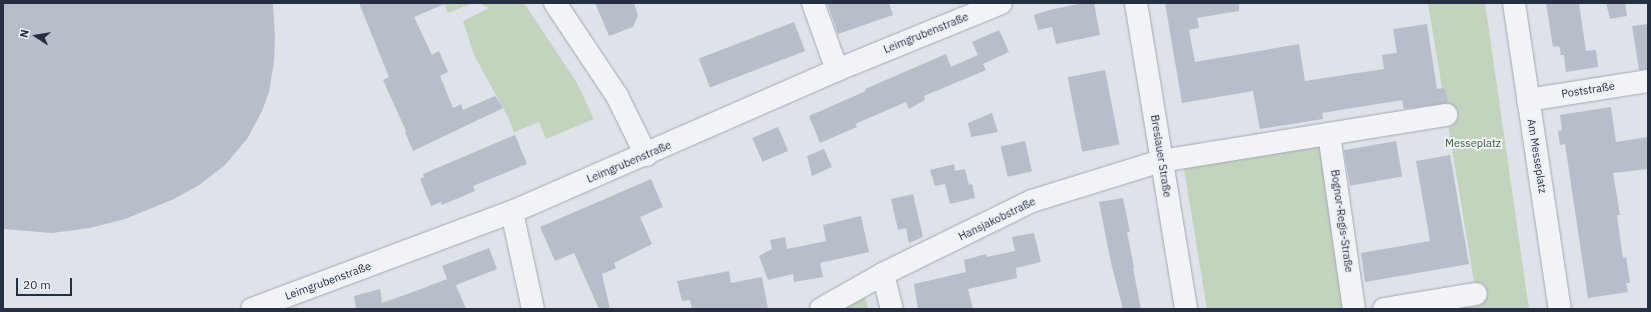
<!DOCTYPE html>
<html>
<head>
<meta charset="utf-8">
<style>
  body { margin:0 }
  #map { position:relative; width:1651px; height:312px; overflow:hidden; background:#dee2e9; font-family:"IBM Plex Sans",sans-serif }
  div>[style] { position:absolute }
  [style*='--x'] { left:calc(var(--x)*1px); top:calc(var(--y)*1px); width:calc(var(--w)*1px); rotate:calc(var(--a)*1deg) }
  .green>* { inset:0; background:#c3d3be }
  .building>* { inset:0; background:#b7bec9; transform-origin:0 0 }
  .roads { filter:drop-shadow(0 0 1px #a3a9b3) drop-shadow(0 0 1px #a3a9b3) }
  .minor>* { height:22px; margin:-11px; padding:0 11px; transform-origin:11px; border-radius:11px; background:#f1f3f7 }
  span { translate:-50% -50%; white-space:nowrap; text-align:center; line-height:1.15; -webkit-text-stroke:4px #edf1f6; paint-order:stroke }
  .street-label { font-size:11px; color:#262f41 }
  .park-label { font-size:11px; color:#3a5e32 }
  .frame { position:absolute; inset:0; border:4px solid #262f41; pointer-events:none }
  .north { position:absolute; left:16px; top:16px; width:40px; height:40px; -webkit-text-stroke:3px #edf1f6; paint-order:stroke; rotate:282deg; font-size:11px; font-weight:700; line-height:16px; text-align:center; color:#262f41 }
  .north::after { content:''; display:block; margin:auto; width:14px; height:18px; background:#262f41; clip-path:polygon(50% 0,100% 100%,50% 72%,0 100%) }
  .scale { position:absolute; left:16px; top:278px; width:56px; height:18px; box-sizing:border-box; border:2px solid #262f41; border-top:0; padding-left:5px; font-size:12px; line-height:14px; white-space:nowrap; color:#262f41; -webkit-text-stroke:3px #edf1f6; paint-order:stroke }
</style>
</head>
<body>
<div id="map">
  <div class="green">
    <div style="clip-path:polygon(419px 3px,473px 3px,448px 13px,444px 4px)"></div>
    <div style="clip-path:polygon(479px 3px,524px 3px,577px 83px,594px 119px,546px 139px,539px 122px,514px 132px,508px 117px,474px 55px,463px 21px,489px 8px)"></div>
    <div style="clip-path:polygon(1428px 3px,1485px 3px,1529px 309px,1384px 309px,1476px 294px)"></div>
    <div style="clip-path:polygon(1329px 134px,1354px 309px,1207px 309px,1182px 157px)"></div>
    <div style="clip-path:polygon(864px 291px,868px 309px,837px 309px)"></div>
  </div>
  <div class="building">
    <div style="clip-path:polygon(3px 3px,273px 3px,275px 39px,274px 61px,269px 92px,262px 111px,247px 139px,225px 165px,199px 185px,174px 199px,125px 219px,90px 228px,52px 233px,3px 229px)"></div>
    <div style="clip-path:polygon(359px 3px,447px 3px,414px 17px,432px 55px,439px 51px,448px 72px,440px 76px,453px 108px,461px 104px,463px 110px,495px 96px,503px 108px,413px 151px,405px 132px,406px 131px,383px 80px,389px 77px)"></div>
    <div style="clip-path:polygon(595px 3px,634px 3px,638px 16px,633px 27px,609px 36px)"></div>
    <div style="clip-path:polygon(827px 3px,889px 3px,893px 15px,838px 34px)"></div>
    <div style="clip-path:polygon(1084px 3px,1094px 3px,1100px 35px,1056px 44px,1052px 27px,1038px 30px,1034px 15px,1049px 10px)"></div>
    <div style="clip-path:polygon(1165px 3px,1239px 3px,1239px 11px,1197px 18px,1199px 28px,1189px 30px,1195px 62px,1299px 44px,1305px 81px,1384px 69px,1382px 55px,1397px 53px,1393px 29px,1427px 24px,1437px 89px,1445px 88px,1448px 103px,1404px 109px,1402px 100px,1322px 113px,1323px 119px,1260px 129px,1253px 91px,1182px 103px)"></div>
    <div style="clip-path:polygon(1546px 3px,1579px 3px,1586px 51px,1596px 50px,1598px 67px,1566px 72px,1564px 55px,1561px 55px,1559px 46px,1553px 47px)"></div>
    <div style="clip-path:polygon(1606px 3px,1625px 3px,1627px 16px,1610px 19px)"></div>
    <div style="left:794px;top:22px;width:31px;height:102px;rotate:69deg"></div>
    <div style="clip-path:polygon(1648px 24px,1648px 69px,1639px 70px,1632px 26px)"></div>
    <div style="clip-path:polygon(999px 30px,1009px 52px,983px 64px,986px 70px,924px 96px,925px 100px,909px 109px,906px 102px,855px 124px,857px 127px,820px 143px,809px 116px,866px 91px,865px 89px,946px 54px,951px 67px,978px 55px,972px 42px)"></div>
    <div style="left:1105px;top:70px;width:76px;height:38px;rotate:79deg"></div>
    <div style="clip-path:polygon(1611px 107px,1616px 142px,1648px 137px,1648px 169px,1613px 173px,1620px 215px,1617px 215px,1620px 238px,1623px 258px,1626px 257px,1630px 283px,1626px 283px,1628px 292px,1588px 298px,1565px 144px,1560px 145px,1558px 131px,1562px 130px,1560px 115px)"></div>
    <div style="clip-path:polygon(992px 113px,998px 132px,971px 137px,968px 123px)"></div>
    <div style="left:778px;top:127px;width:26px;height:28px;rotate:67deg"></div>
    <div style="clip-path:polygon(515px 135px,527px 164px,473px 186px,475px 191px,442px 205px,441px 202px,431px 206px,420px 179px,424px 177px,423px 174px)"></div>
    <div style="left:1025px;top:141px;width:31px;height:25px;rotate:77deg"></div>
    <div style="left:1396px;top:141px;width:36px;height:53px;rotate:80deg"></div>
    <div style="clip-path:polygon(824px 149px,832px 167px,812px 176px,807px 156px)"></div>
    <div style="clip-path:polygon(1450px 155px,1469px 264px,1365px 282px,1361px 253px,1430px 241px,1416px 161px)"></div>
    <div style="clip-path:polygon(954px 164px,955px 171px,965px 169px,969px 185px,972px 184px,975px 198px,950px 204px,945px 184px,935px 186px,930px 170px)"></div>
    <div style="clip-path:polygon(651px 179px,663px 207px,640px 217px,652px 244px,614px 263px,616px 268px,602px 274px,610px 309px,599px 309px,574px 253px,555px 261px,540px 227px)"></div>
    <div style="clip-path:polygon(913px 194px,923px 237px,909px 243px,906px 228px,898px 230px,891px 199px)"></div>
    <div style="clip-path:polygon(1123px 198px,1130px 232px,1127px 232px,1134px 268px,1133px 268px,1141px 309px,1123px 309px,1111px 263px,1099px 202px)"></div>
    <div style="clip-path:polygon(861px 216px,869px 252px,820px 263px,823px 277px,794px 282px,793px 274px,768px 280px,759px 256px,772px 249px,770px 240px,785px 237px,787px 249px,826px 241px,823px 225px)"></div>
    <div style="clip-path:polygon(1034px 233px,1041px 262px,1016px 268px,1017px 278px,968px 289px,973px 309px,918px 309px,914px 284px,966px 272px,964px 260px,986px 254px,987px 257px,1015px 251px,1012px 237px)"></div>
    <div style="clip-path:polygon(489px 248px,497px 269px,456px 285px,466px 309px,356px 309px,354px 296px,380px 289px,382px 303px,413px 292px,447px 279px,442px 266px)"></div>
    <div style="clip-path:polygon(729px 271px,731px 283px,762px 277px,768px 309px,692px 309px,690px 300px,682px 301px,677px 281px)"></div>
  </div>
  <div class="roads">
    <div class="minor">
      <div style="--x:555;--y:3;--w:112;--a:56.3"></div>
      <div style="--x:617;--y:96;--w:66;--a:63.8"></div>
      <div style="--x:813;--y:3;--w:71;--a:70.3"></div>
      <div style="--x:1136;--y:3;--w:310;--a:80.7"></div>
      <div style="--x:1514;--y:3;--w:309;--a:81.5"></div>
      <div style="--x:1528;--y:100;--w:121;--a:-9"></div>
      <div style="--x:1329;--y:134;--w:177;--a:81.9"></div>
      <div style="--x:512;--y:212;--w:99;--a:77.8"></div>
      <div style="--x:883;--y:274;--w:166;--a:-26.1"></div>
      <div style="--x:1032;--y:201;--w:135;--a:-17.2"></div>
      <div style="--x:1161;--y:161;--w:289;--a:-9.2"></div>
      <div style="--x:252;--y:309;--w:278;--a:-20.5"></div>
      <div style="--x:512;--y:212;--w:355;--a:-23.6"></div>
      <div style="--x:837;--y:70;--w:177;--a:-22.2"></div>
      <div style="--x:821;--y:309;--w:71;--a:-29.4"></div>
      <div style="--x:883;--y:274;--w:36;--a:76"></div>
      <div style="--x:1384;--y:309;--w:93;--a:-9.3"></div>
    </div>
  </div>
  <div class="street-label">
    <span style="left:926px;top:33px;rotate:-22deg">Leimgrubenstraße</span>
    <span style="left:1588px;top:90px;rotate:-9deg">Poststraße</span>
    <span style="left:1161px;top:156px;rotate:81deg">Breslauer Straße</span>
    <span style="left:1537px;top:156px;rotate:81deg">Am Messeplatz</span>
    <span style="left:629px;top:162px;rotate:-23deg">Leimgrubenstraße</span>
    <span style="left:997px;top:219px;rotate:-26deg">Hansjakobstraße</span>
    <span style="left:1342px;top:221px;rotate:82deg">Bognor-Regis-Straße</span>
    <span style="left:328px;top:281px;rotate:-20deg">Leimgrubenstraße</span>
  </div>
  <div class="park-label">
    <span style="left:1473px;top:143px">Messeplatz</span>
  </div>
  <div class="frame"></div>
  <div class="north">N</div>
  <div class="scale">20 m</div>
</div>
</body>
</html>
